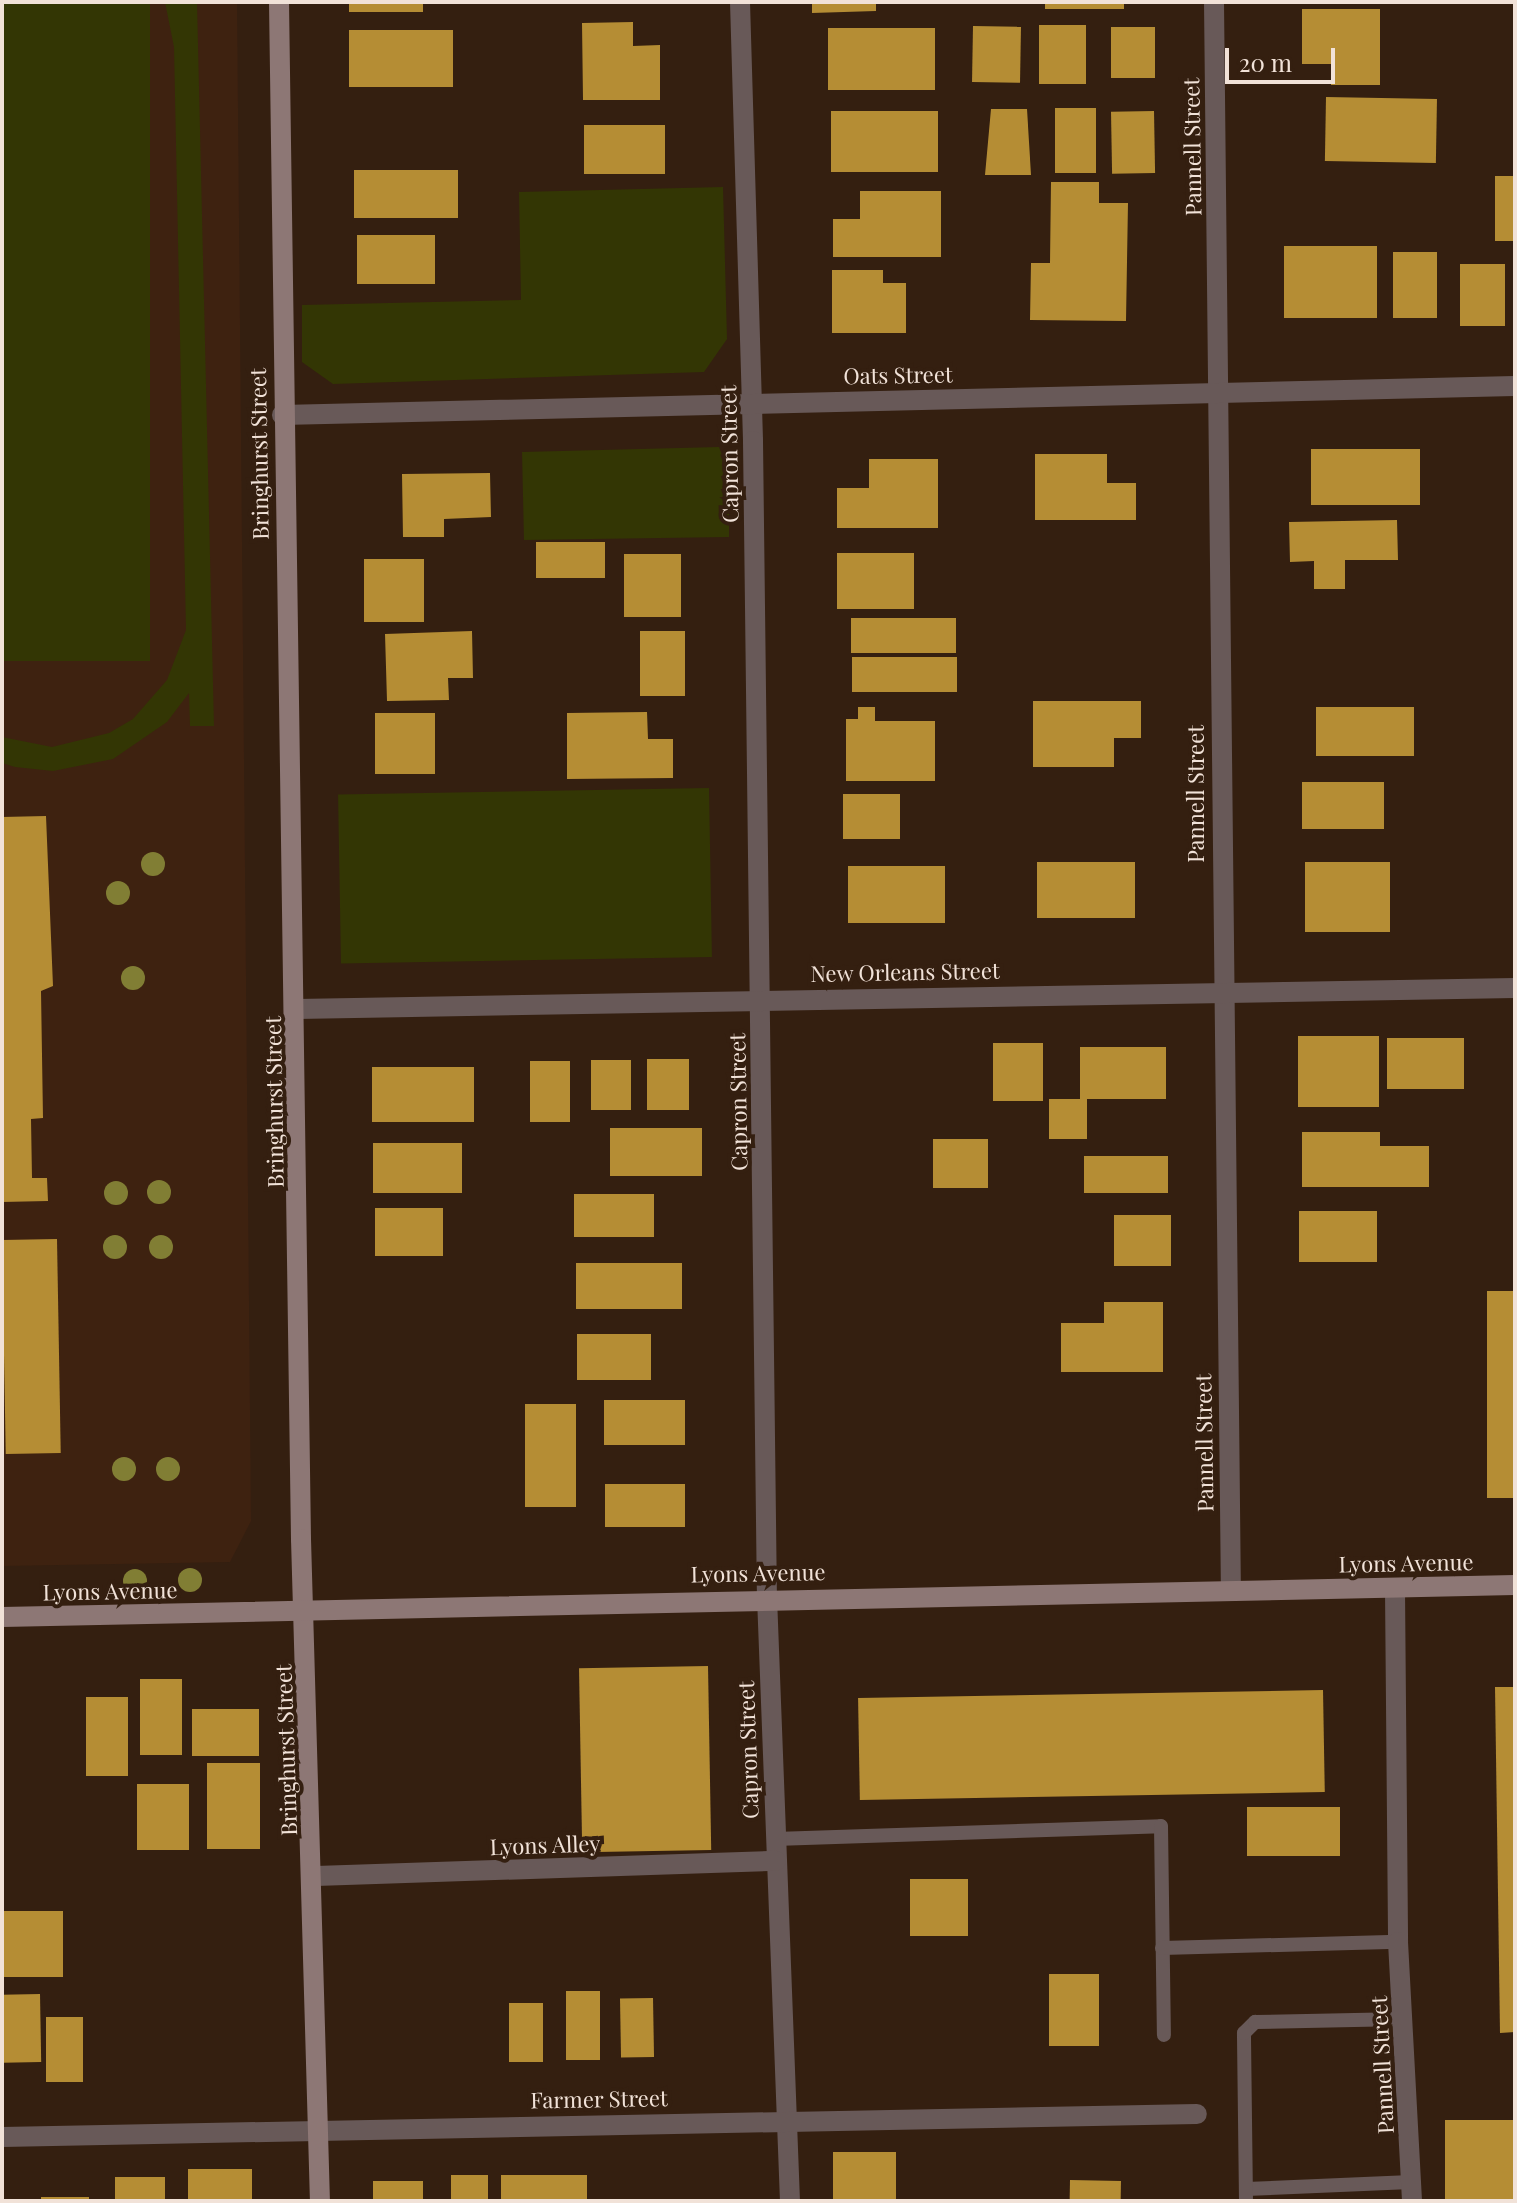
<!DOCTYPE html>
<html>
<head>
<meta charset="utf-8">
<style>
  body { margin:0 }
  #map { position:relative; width:1517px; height:2203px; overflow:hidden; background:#341f10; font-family:"Playfair Display",serif }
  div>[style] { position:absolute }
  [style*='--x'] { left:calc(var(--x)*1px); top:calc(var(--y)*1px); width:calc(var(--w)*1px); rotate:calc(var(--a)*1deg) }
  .built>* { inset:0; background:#3e2210 }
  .green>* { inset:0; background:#333604; transform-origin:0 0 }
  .building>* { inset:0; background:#b58d34; transform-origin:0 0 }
  .lane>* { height:14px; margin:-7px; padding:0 7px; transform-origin:7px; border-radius:7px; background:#685958 }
  .street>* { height:20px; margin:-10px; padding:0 10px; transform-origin:10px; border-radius:10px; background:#685958 }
  .secondary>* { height:20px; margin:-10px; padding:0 10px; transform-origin:10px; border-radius:10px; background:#8d7775 }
  .trees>* { width:24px; height:24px; margin:-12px; border-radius:50%; background:#817e34 }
  span { translate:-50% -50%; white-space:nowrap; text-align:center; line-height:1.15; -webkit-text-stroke:8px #341f10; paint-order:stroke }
  .street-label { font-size:22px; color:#f1e2d8 }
  .frame { position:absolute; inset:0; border:4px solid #f1e2d8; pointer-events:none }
  .scale { position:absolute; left:1225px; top:48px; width:110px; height:36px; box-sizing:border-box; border:4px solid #f1e2d8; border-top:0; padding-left:10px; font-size:24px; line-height:28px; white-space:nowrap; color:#f1e2d8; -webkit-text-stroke:6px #341f10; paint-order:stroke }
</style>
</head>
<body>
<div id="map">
  <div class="built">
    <div style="clip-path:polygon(2px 2px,237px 2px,251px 1521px,230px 1562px,2px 1566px)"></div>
  </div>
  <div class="green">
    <div style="left:2px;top:2px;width:148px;height:659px"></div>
    <div style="clip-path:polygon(165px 2px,197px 2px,214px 726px,190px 726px,189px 693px,167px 722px,113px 759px,53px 771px,15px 767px,2px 763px,2px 737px,52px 747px,109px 733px,133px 719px,167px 680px,186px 630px,174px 47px)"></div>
    <div style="clip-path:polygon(723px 187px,727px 339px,704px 372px,333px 384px,302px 362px,302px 305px,521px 300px,519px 192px)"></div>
    <div style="clip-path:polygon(719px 447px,729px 473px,729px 537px,524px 540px,522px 452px)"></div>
    <div style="left:709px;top:788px;width:169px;height:371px;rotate:89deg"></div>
  </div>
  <div class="building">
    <div style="left:349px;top:2px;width:74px;height:10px"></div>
    <div style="clip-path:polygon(812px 2px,876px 2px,876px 11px,812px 13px)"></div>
    <div style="left:1045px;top:2px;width:79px;height:7px"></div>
    <div style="clip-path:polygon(1302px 9px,1380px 9px,1380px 85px,1331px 85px,1331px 64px,1302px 64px)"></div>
    <div style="clip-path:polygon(633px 22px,633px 46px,660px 45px,660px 100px,583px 100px,582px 23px)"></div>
    <div style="left:1039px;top:25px;width:47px;height:59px"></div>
    <div style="left:973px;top:26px;width:48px;height:56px;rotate:1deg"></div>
    <div style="left:1111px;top:27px;width:44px;height:51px"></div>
    <div style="left:828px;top:28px;width:107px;height:62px"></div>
    <div style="left:349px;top:30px;width:104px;height:57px"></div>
    <div style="left:1326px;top:97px;width:111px;height:64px;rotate:1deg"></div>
    <div style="left:1055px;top:108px;width:41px;height:65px"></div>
    <div style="clip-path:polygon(991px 109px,1027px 109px,1031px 175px,985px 175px)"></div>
    <div style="left:831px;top:111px;width:107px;height:61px"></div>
    <div style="left:1154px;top:111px;width:62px;height:43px;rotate:89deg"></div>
    <div style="left:584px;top:125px;width:81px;height:49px"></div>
    <div style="left:354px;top:170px;width:104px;height:48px"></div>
    <div style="left:1495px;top:176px;width:20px;height:65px"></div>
    <div style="clip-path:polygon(1051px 182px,1099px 182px,1099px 203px,1128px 203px,1126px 321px,1030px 320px,1031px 263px,1050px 263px)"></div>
    <div style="clip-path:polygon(860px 191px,941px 191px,941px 257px,833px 257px,833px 219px,860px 219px)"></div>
    <div style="left:357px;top:235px;width:78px;height:49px"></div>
    <div style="left:1284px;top:246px;width:93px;height:72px"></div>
    <div style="left:1393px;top:252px;width:44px;height:66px"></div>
    <div style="left:1460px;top:264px;width:45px;height:62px"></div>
    <div style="clip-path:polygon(832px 270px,883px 270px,883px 283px,906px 283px,906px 333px,832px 333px)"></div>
    <div style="left:1311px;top:449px;width:109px;height:56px"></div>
    <div style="clip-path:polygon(1035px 454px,1107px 454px,1107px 483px,1136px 483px,1136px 520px,1035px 520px)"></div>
    <div style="clip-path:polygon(869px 459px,938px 459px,938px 528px,837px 528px,837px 488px,869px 488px)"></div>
    <div style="clip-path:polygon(490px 473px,491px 517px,444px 519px,444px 537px,403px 537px,402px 474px)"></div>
    <div style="clip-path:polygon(1397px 520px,1398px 560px,1345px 560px,1345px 589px,1314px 589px,1314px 561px,1290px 562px,1289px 522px)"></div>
    <div style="left:536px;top:542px;width:69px;height:36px"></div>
    <div style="left:914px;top:553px;width:56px;height:77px;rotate:90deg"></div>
    <div style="left:624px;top:554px;width:57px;height:63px"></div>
    <div style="left:364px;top:559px;width:60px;height:63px"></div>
    <div style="left:956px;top:618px;width:35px;height:105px;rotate:90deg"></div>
    <div style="clip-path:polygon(472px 631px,473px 678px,448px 678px,449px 700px,387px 701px,385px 634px)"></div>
    <div style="left:640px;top:631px;width:45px;height:65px"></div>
    <div style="left:957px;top:657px;width:35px;height:105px;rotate:90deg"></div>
    <div style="clip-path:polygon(1033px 701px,1141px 701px,1141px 738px,1114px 738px,1114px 767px,1033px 767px)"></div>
    <div style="clip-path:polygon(858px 707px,875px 707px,875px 721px,935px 721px,935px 781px,846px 781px,846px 719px,858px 719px)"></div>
    <div style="left:1414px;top:707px;width:49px;height:98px;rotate:90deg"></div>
    <div style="clip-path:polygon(647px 712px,648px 739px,673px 739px,673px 778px,567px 779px,567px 713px)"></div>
    <div style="left:375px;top:713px;width:60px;height:61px"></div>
    <div style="left:1302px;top:782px;width:82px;height:47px"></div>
    <div style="left:843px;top:794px;width:57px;height:45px"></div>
    <div style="clip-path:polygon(46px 816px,53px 986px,41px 991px,43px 1118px,31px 1119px,32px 1178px,47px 1178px,48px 1201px,2px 1202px,2px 817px)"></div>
    <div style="left:1037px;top:862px;width:98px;height:56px"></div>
    <div style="left:1305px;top:862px;width:85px;height:70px"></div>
    <div style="left:848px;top:866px;width:97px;height:57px"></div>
    <div style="left:1298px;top:1036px;width:81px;height:71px"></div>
    <div style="left:1387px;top:1038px;width:77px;height:51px"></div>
    <div style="left:993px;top:1043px;width:50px;height:58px"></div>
    <div style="clip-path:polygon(1080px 1047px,1166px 1047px,1166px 1099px,1087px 1099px,1087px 1139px,1049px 1139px,1049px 1099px,1080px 1099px)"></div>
    <div style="left:647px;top:1059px;width:42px;height:51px"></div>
    <div style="left:591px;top:1060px;width:40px;height:50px"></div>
    <div style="left:530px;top:1061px;width:40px;height:61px"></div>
    <div style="left:372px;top:1067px;width:102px;height:55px"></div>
    <div style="left:610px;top:1128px;width:92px;height:48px"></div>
    <div style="clip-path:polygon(1302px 1132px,1380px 1132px,1380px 1146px,1429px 1146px,1429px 1187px,1302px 1187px)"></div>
    <div style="left:933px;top:1139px;width:55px;height:49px"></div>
    <div style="left:373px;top:1143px;width:89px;height:50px"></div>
    <div style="left:1084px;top:1156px;width:84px;height:37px"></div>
    <div style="left:574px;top:1194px;width:80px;height:43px"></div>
    <div style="left:375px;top:1208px;width:68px;height:48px"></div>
    <div style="left:1299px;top:1211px;width:78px;height:51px"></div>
    <div style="left:1114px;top:1215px;width:57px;height:51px"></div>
    <div style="left:57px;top:1239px;width:214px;height:55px;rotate:89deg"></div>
    <div style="left:682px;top:1263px;width:46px;height:106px;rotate:90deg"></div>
    <div style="left:1487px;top:1291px;width:28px;height:207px"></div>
    <div style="clip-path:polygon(1104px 1302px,1163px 1302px,1163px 1372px,1061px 1372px,1061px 1323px,1104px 1323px)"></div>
    <div style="left:577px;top:1334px;width:74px;height:46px"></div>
    <div style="left:604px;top:1400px;width:81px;height:45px"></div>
    <div style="left:525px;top:1404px;width:51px;height:103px"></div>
    <div style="left:605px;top:1484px;width:80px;height:43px"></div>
    <div style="left:708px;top:1666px;width:184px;height:129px;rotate:89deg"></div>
    <div style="left:140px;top:1679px;width:42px;height:76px"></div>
    <div style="clip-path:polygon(1495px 1687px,1515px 1687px,1515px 2032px,1500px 2033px)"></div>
    <div style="left:1323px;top:1690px;width:102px;height:465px;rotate:89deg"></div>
    <div style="left:86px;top:1697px;width:42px;height:79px"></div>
    <div style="left:192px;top:1709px;width:67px;height:47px"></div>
    <div style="left:207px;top:1763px;width:53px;height:86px"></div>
    <div style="left:137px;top:1784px;width:52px;height:66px"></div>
    <div style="left:1247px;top:1807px;width:93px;height:49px"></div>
    <div style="left:910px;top:1879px;width:58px;height:57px"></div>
    <div style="left:2px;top:1911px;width:61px;height:66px"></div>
    <div style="left:1049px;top:1974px;width:50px;height:72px"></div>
    <div style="left:566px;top:1991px;width:34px;height:69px"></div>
    <div style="left:40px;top:1994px;width:68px;height:38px;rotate:89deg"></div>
    <div style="left:653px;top:1998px;width:59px;height:33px;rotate:89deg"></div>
    <div style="left:509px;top:2003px;width:34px;height:59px"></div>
    <div style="left:46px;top:2017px;width:37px;height:65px"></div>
    <div style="left:1515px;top:2120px;width:81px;height:70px;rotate:90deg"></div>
    <div style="left:833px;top:2152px;width:63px;height:49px"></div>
    <div style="left:188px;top:2169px;width:64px;height:32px"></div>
    <div style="left:451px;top:2175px;width:37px;height:26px"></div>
    <div style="left:587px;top:2175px;width:26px;height:86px;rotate:90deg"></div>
    <div style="left:115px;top:2177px;width:50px;height:24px"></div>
    <div style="left:1070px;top:2180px;width:51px;height:21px;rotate:1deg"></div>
    <div style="left:373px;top:2181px;width:50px;height:20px"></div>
    <div style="left:41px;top:2197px;width:48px;height:4px"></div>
  </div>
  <div class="lane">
    <div style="--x:775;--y:1839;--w:386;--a:-1.9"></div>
    <div style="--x:1161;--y:1826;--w:209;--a:89.2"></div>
    <div style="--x:1162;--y:1948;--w:236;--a:-1.5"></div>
    <div style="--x:1246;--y:2189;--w:165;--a:-2.4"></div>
    <div style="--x:1246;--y:2201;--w:168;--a:-90.7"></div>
    <div style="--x:1244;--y:2033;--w:16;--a:-45"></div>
    <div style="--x:1255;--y:2022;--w:148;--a:-1.2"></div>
  </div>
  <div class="street">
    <div style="--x:740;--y:2;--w:439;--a:88.3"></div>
    <div style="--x:753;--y:441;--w:1156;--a:89.31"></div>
    <div style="--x:767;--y:1597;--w:604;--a:87.82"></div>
    <div style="--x:1214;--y:2;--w:1585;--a:89.39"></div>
    <div style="--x:282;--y:415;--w:1233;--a:-1.35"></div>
    <div style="--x:297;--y:1009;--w:1218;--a:-0.99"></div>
    <div style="--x:1395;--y:1590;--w:352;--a:89.5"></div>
    <div style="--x:1398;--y:1942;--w:259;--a:86.9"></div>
    <div style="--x:316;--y:1876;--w:460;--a:-1.9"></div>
    <div style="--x:2;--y:2137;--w:1195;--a:-1.1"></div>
  </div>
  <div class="secondary">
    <div style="--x:279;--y:2;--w:1537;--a:89.18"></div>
    <div style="--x:301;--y:1539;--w:662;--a:88.36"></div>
    <div style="--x:2;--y:1617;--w:1513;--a:-1.21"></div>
  </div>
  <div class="trees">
    <div style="left:153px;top:864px"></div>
    <div style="left:118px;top:893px"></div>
    <div style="left:133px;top:978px"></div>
    <div style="left:159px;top:1192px"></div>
    <div style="left:116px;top:1193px"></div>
    <div style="left:115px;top:1247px"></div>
    <div style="left:161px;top:1247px"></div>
    <div style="left:124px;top:1469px"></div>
    <div style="left:168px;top:1469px"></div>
    <div style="left:190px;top:1580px"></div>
    <div style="left:135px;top:1581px"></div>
  </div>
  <div class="street-label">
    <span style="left:1192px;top:147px;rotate:-91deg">Pannell Street</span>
    <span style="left:898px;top:375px;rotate:-1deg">Oats Street</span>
    <span style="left:259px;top:454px;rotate:-91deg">Bringhurst Street</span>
    <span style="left:729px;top:454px;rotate:-91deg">Capron Street</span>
    <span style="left:1196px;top:794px;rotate:-90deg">Pannell Street</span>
    <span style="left:905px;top:972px;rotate:-1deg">New Orleans Street</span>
    <span style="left:274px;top:1102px;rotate:-91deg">Bringhurst Street</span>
    <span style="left:738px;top:1102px;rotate:-91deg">Capron Street</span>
    <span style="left:1204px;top:1443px;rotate:-91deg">Pannell Street</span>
    <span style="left:1406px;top:1563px;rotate:-1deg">Lyons Avenue</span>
    <span style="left:758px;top:1573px;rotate:-1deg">Lyons Avenue</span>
    <span style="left:110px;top:1591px;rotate:-1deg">Lyons Avenue</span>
    <span style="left:286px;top:1750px;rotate:-92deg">Bringhurst Street</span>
    <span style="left:748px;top:1750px;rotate:-92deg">Capron Street</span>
    <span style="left:545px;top:1845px;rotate:-2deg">Lyons Alley</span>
    <span style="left:1382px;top:2065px;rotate:-93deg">Pannell Street</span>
    <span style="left:599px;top:2099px;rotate:-1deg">Farmer Street</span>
  </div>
  <div class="frame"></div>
  <div class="scale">20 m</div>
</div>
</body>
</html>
